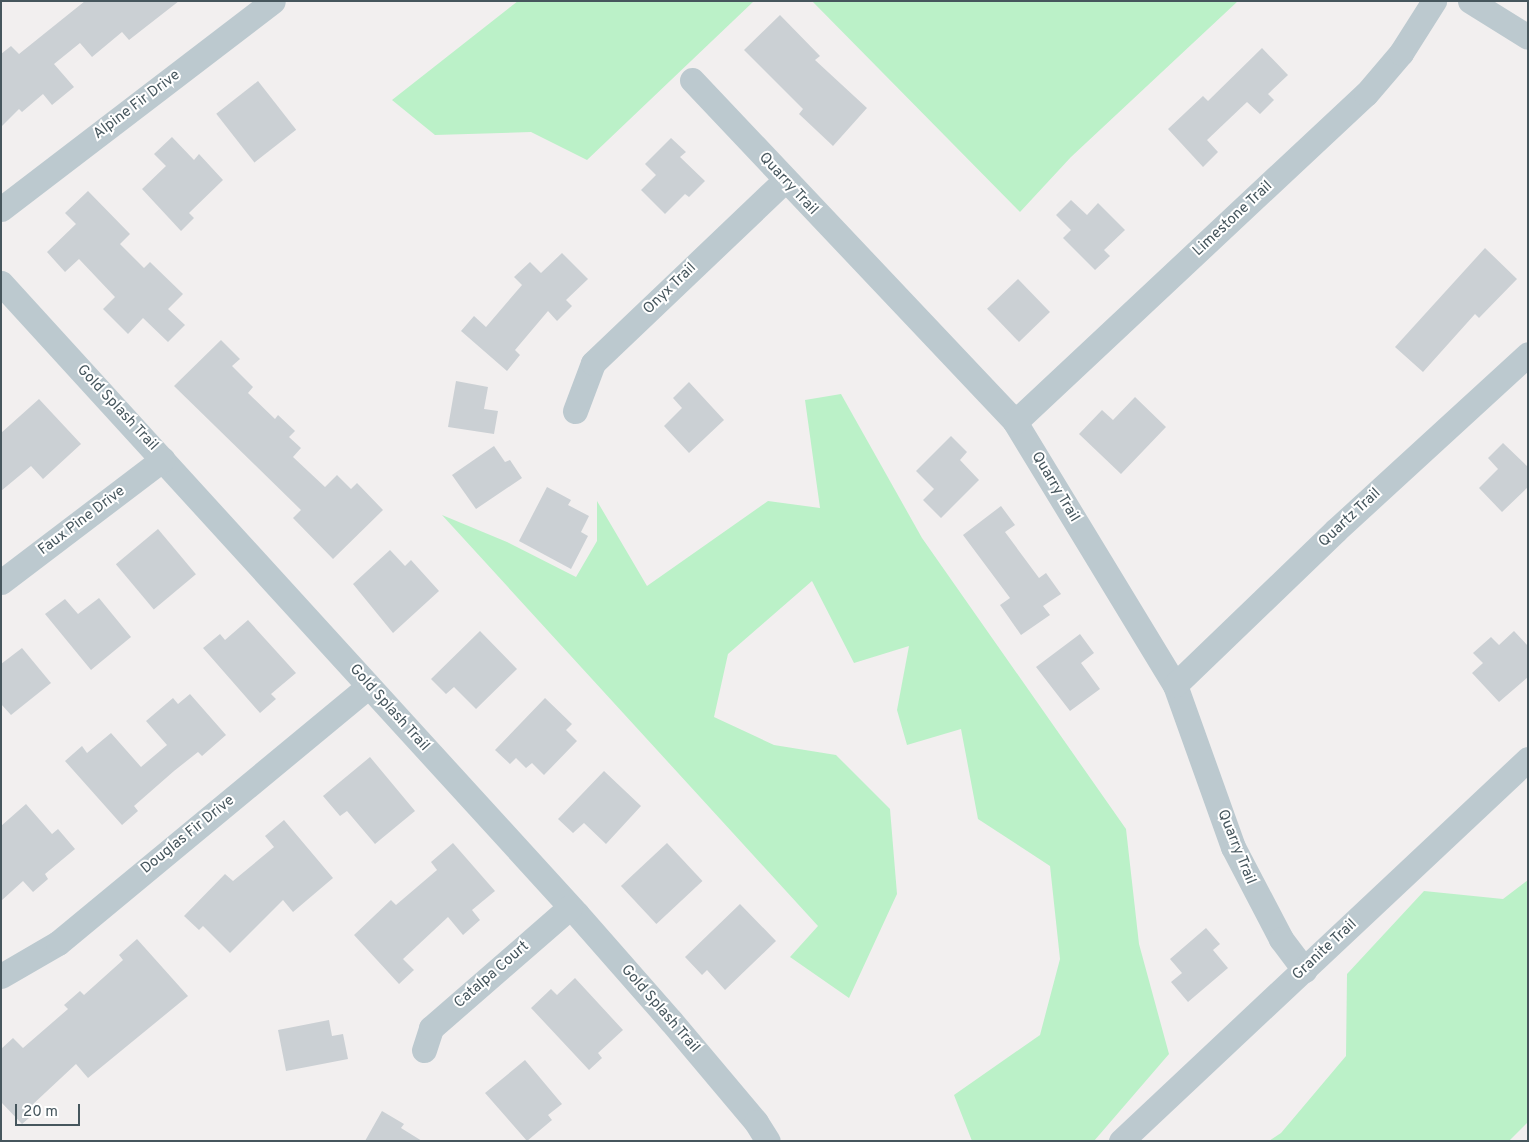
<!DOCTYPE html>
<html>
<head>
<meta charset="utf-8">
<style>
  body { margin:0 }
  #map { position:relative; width:1529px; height:1142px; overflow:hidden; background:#f2efef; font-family:Overpass,sans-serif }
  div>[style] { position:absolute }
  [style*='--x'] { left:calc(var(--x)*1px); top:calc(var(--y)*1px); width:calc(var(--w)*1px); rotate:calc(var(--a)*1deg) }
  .green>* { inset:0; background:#bbf1c8 }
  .building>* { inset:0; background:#cbd0d4; transform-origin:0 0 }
  .minor>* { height:25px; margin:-12.5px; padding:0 12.5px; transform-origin:12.5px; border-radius:12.5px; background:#bcc9cf }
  span { translate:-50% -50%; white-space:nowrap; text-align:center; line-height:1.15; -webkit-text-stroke:4px #fff; paint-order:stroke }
  .street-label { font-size:15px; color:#46565d }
  .frame { position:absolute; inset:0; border:2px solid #46565d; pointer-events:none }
  .scale { position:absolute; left:15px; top:1104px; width:65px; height:22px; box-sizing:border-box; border:2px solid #46565d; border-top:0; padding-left:6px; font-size:15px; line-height:18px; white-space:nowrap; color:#46565d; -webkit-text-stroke:4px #fff; paint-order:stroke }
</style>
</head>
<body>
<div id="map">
  <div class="green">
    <div style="clip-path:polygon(518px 1px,754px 1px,587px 160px,531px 132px,435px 135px,392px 100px)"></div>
    <div style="clip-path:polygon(812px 1px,1238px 1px,1071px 157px,1020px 212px)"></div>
    <div style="clip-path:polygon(841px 394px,922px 538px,1126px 829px,1139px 944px,1169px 1054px,1094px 1141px,972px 1141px,954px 1095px,1040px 1035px,1060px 959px,1050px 866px,978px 819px,961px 729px,907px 745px,897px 710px,909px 646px,854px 663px,812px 581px,728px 654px,714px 717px,774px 745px,836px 755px,890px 809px,897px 894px,849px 998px,790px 957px,818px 926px,442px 515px,507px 542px,576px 577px,597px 541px,597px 501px,647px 586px,768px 501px,820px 508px,805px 400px)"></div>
    <div style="clip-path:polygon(1528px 880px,1528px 1122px,1509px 1141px,1269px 1141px,1281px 1133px,1346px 1056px,1347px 974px,1424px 891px,1503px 899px)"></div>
  </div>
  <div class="building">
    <div style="clip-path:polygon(85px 1px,179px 1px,129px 40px,122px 32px,92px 57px,80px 43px,54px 64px,74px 87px,52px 105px,43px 94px,22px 112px,19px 109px,1px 127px,1px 54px,11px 46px,19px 54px)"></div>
    <div style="clip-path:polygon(780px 15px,820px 56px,815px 60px,867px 108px,833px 146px,799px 114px,803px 109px,744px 50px)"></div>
    <div style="clip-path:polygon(1262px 48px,1288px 75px,1268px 94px,1274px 100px,1260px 114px,1247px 102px,1207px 140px,1218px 152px,1203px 167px,1168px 129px,1203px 96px,1208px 101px)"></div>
    <div style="left:258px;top:81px;width:62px;height:53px;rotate:52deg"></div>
    <div style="clip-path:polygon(172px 137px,194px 160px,199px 154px,223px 180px,189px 213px,194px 218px,181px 231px,142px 189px,166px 166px,154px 154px)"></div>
    <div style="clip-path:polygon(671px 138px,686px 152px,680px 157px,705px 181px,689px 197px,685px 194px,665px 214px,641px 190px,656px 175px,645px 164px)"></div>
    <div style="clip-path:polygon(88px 191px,130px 234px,120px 244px,144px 268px,150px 262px,183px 294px,168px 309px,185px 325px,168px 342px,143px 318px,128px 334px,103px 309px,115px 297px,79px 259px,65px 272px,47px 252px,76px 224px,65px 213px)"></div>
    <div style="clip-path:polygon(1071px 200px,1087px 215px,1098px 203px,1125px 230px,1104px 250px,1110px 256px,1095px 270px,1063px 238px,1071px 230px,1056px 215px)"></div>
    <div style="clip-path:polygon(1485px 248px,1517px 279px,1479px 318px,1475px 314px,1423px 372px,1395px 347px)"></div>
    <div style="clip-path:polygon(562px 253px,588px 279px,566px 300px,572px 306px,557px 321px,548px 311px,515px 350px,520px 355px,507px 371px,461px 331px,474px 316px,486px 327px,522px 285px,514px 277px,530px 262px,541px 273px)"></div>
    <div style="left:1018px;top:279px;width:46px;height:43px;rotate:46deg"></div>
    <div style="clip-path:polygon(221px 340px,240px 359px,232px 366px,253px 387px,248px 393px,275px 419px,278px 415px,295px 431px,289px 437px,301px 448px,293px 457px,325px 487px,337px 475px,351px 489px,357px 483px,383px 510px,333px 559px,293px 518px,301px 510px,174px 386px)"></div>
    <div style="clip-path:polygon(456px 381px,488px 387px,484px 409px,498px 411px,494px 434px,448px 427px)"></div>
    <div style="clip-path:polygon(689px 382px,724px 420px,689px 453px,664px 426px,682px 408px,673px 398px)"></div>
    <div style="clip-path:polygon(1135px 397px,1166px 427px,1121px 474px,1079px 434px,1102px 410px,1113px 420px)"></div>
    <div style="clip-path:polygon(39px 399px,81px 444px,43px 479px,31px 466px,1px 491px,1px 433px)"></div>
    <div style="clip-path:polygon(951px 436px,967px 452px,960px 460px,979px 480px,941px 518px,923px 500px,934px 489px,916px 471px)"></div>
    <div style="clip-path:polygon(1503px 443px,1528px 467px,1528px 487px,1502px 512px,1479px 488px,1498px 469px,1488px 458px)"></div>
    <div style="clip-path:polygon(494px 446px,505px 462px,510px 460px,522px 478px,476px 509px,452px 475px)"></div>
    <div style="clip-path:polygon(547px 487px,571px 500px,568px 505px,589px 516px,581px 532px,588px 536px,571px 569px,519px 541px)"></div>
    <div style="clip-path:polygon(1001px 506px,1015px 525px,1005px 532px,1039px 578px,1046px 573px,1061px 594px,1043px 606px,1050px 615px,1021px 635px,1000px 605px,1010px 598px,963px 535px)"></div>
    <div style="left:158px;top:529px;width:59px;height:55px;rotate:50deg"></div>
    <div style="clip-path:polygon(390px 550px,405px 566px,411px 560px,439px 591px,393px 633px,353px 584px)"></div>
    <div style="clip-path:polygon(99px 598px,131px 637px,91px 670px,45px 614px,65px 599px,78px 614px)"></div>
    <div style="clip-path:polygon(248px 620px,296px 673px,271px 694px,276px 699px,260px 713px,203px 648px,220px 634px,225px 640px)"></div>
    <div style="clip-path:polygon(480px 631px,517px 669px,476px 709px,454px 687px,446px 694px,431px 679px)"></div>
    <div style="clip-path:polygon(1514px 631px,1528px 646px,1528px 677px,1499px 702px,1472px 673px,1483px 663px,1473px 653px,1491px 637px,1499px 645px)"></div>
    <div style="clip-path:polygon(1080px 634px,1094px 653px,1081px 663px,1100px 689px,1070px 711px,1036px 667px)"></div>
    <div style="clip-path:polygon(22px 648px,51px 683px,11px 715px,1px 704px,1px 664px)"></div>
    <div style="clip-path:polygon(190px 694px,226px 735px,202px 756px,198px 752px,174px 771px,134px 806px,138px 811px,122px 825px,65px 761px,82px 746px,87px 753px,111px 733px,141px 767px,167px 745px,146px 721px,173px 698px,178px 704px)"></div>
    <div style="clip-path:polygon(545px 698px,572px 724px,566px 730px,577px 741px,544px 775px,532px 763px,526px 768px,516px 758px,510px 764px,495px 750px)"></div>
    <div style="clip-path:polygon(370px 757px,415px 811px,375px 844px,347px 811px,340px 816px,323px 796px)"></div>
    <div style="clip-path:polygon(604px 771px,641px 806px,606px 844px,584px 823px,573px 833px,558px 819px)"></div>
    <div style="clip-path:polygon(26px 804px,52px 834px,58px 829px,75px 849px,45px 874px,48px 879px,33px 892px,23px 881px,1px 901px,1px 826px)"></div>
    <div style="clip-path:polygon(284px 820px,333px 878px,293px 912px,283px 900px,230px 953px,203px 926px,199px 930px,184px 916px,225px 874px,233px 881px,274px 847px,265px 836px)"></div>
    <div style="clip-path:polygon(453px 843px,495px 891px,472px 910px,480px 920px,463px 935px,448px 917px,403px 959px,414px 970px,399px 984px,354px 935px,391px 900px,396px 905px,437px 870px,431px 862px)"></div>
    <div style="left:667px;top:843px;width:52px;height:63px;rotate:47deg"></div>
    <div style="clip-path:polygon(740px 904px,776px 941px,725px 990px,707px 970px,702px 975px,685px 957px)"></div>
    <div style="clip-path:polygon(1206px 928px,1220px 944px,1213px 950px,1228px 968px,1188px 1002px,1171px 982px,1182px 973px,1170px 959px)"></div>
    <div style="clip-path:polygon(137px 939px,188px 996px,88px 1078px,76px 1064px,31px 1106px,36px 1112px,22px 1124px,1px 1102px,1px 1049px,13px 1038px,23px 1048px,68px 1009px,64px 1005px,80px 991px,84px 995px,123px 960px,119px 955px)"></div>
    <div style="clip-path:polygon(575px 978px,623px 1030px,598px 1053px,602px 1058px,589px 1070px,531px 1008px,551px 989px,557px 995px)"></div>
    <div style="clip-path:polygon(329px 1020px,332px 1036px,343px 1034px,348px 1059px,286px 1071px,278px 1030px)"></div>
    <div style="clip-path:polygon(525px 1060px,562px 1104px,548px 1115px,552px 1120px,527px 1141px,485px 1093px)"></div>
    <div style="clip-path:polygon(382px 1111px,404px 1124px,401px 1128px,422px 1141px,365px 1141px)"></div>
  </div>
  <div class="minor">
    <div style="--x:1470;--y:1;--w:68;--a:31.8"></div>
    <div style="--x:692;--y:80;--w:470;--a:46.6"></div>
    <div style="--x:1015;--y:422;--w:308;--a:58.7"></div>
    <div style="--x:1175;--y:685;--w:172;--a:70.3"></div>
    <div style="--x:1233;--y:847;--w:104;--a:62.4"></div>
    <div style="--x:1281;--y:939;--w:39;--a:53"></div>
    <div style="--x:1;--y:209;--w:342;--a:-37.4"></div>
    <div style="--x:1;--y:283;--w:854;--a:47.61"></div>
    <div style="--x:577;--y:914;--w:142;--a:48.7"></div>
    <div style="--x:671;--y:1021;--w:132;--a:49.9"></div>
    <div style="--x:756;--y:1122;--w:22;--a:58"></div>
    <div style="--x:575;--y:411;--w:51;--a:-69.4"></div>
    <div style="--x:593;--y:363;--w:265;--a:-43.6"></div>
    <div style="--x:1015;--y:422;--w:480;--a:-43.1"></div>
    <div style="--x:1366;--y:94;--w:54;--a:-49.5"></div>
    <div style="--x:1401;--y:53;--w:62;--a:-57.6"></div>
    <div style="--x:1;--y:582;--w:203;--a:-37.2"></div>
    <div style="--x:1175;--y:685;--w:223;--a:-43.9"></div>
    <div style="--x:1336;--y:530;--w:260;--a:-42.5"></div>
    <div style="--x:1;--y:976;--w:66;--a:-30.1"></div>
    <div style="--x:58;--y:943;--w:403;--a:-39.6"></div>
    <div style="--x:424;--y:1050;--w:23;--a:-72"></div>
    <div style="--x:431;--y:1028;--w:184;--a:-41"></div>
    <div style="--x:1121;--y:1141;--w:558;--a:-43.19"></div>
  </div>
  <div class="street-label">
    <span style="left:137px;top:105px;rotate:-37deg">Alpine Fir Drive</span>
    <span style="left:788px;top:184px;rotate:47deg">Quarry Trail</span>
    <span style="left:1233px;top:219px;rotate:-43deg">Limestone Trail</span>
    <span style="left:670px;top:289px;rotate:-44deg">Onyx Trail</span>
    <span style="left:117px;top:408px;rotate:47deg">Gold Splash Trail</span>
    <span style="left:1055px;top:487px;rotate:59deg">Quarry Trail</span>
    <span style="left:1350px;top:518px;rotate:-43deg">Quartz Trail</span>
    <span style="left:82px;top:521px;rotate:-37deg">Faux Pine Drive</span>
    <span style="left:389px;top:708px;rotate:48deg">Gold Splash Trail</span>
    <span style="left:188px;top:835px;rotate:-39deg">Douglas Fir Drive</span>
    <span style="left:1236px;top:847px;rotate:68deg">Quarry Trail</span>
    <span style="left:1325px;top:950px;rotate:-43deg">Granite Trail</span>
    <span style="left:492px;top:975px;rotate:-41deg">Catalpa Court</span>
    <span style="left:660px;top:1009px;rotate:49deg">Gold Splash Trail</span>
  </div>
  <div class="frame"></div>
  <div class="scale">20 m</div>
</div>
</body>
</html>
